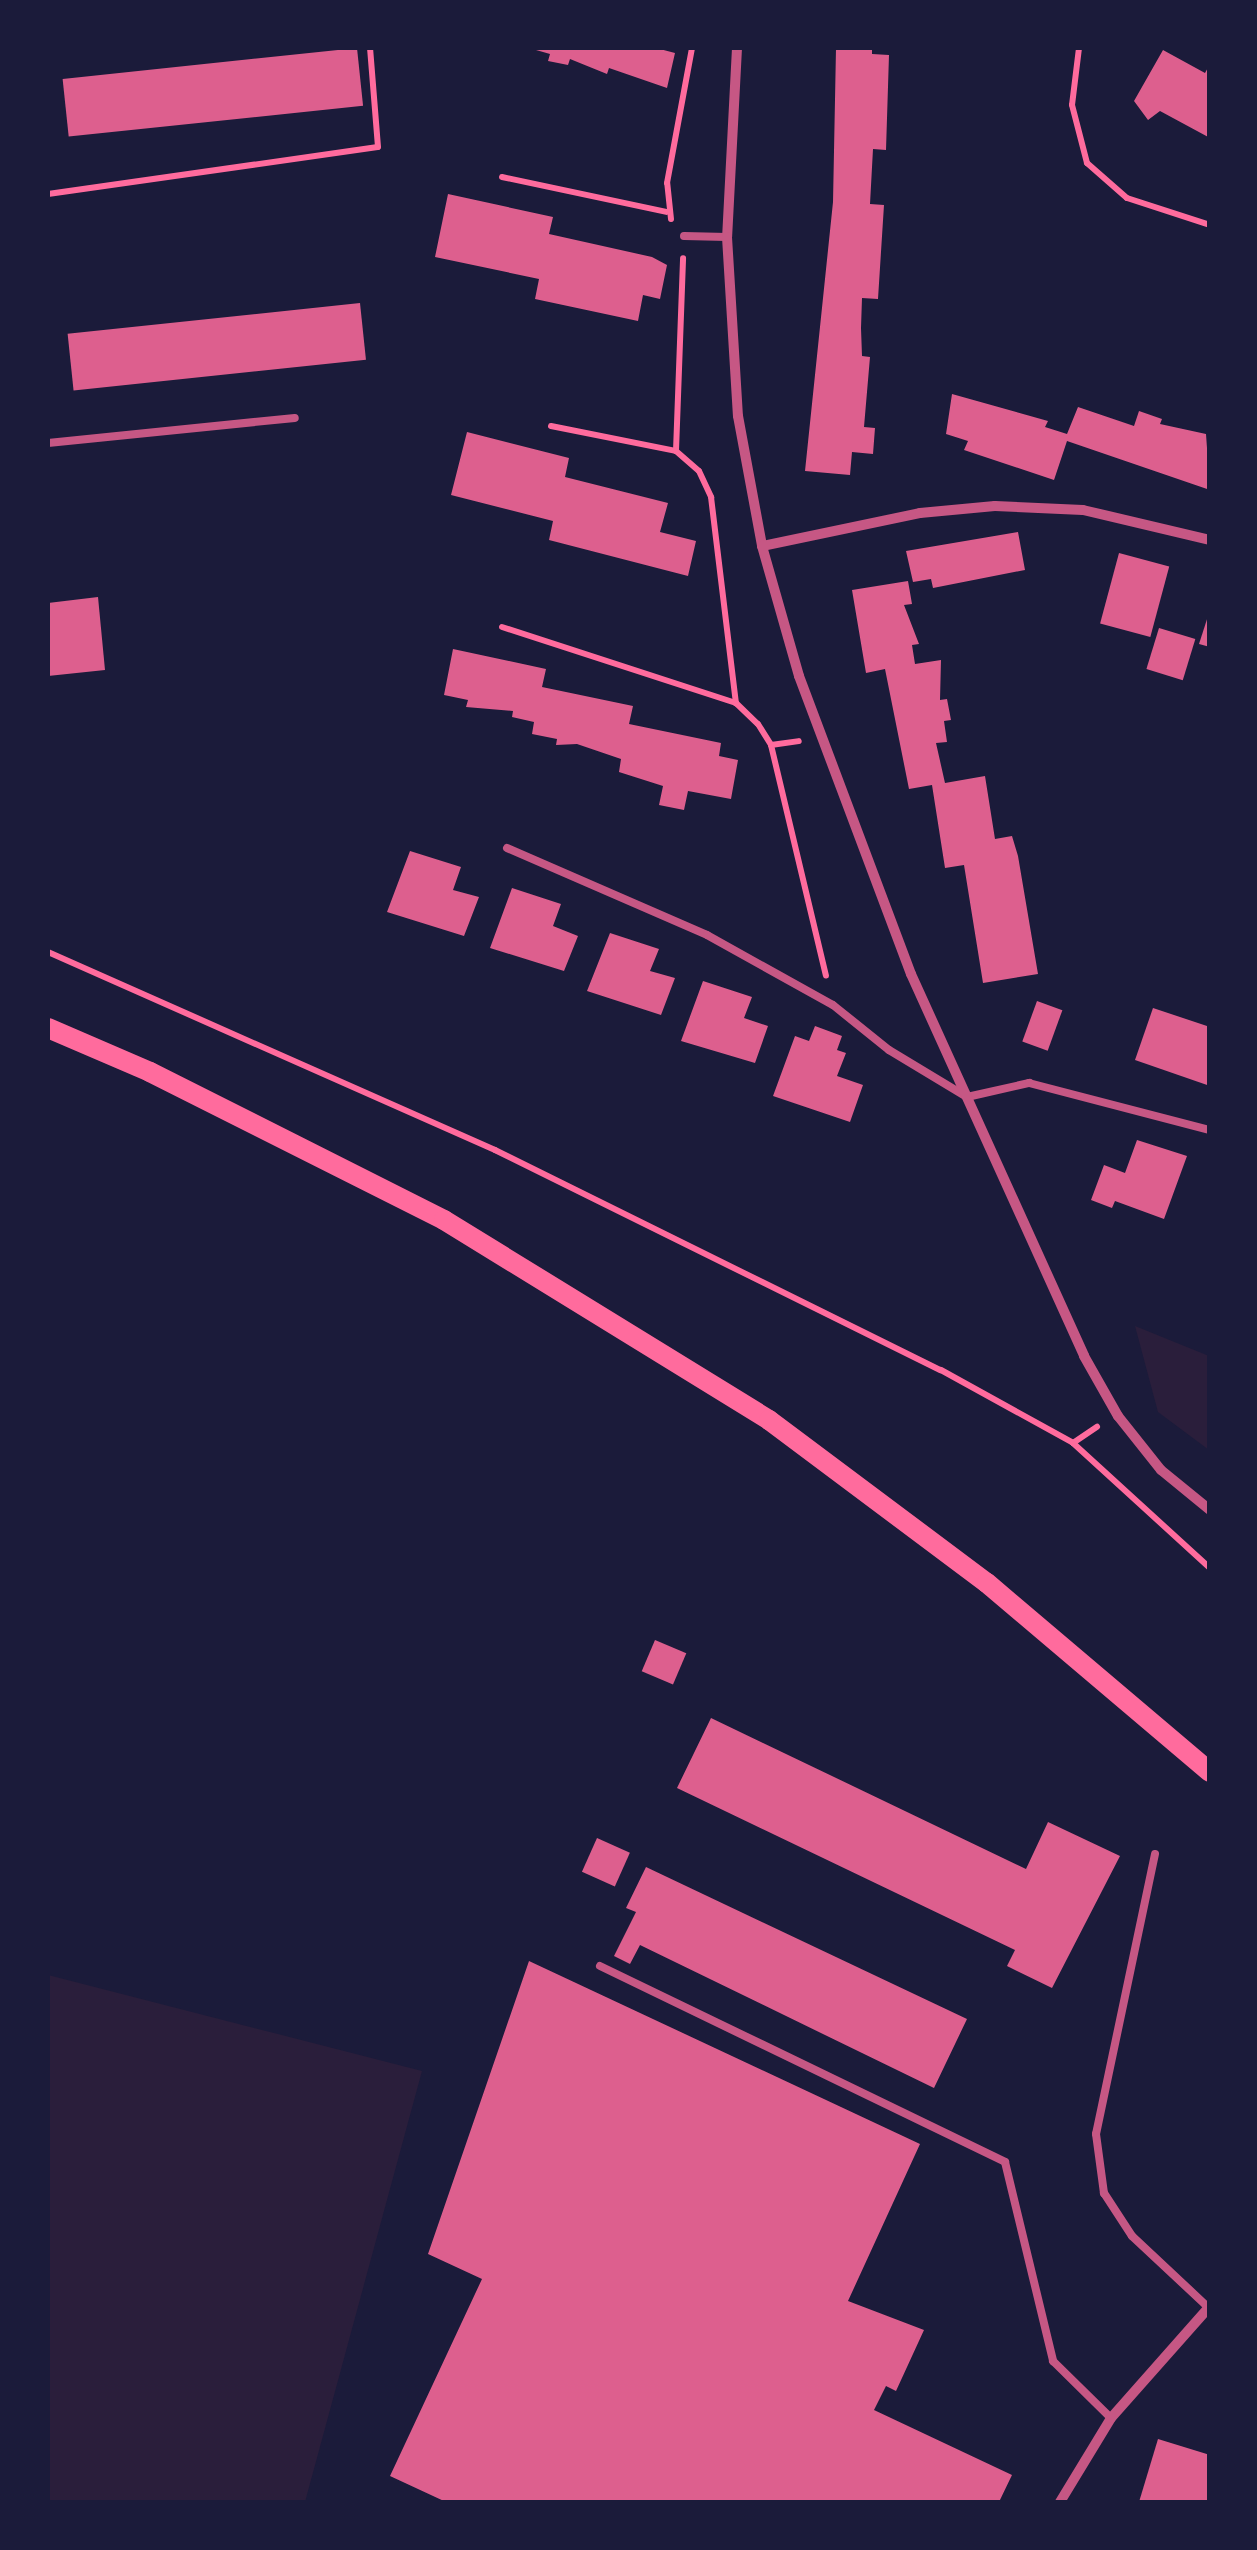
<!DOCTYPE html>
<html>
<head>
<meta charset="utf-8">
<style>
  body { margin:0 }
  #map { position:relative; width:1257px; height:2550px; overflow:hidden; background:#1b1b3a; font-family:"PT Sans Narrow",sans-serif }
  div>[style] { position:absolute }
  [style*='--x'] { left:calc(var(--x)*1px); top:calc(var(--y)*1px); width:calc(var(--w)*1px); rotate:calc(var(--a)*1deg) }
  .green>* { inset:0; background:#2a1e3b }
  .building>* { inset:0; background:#dd5f8e; transform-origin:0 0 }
  .path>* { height:6px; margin:-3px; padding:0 3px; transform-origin:3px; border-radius:3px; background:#ff6b9d }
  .service>* { height:8px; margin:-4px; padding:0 4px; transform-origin:4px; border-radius:4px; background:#c65784 }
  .minor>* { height:10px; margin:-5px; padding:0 5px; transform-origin:5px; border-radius:5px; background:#c65784 }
  .secondary>* { height:20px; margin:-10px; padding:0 10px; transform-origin:10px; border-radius:10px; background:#ff6b9d }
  span { translate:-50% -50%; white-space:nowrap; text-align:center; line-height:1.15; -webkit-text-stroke:10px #1b1b3a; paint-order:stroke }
  .frame { position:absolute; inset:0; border:50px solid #1b1b3a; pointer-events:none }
</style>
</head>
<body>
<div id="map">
  <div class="green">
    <div style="clip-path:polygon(1135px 1326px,1209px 1356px,1209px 1450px,1158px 1412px)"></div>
    <div style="clip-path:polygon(48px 1975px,422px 2071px,305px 2502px,48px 2502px)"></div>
  </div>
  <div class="building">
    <div style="left:357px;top:48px;width:58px;height:296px;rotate:84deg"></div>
    <div style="clip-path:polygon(529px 48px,656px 48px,675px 53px,667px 88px,609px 68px,607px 74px,570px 59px,568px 65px,548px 61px,550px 54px)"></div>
    <div style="clip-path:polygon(836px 48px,872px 48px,872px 54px,889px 55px,886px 150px,873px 149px,870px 204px,884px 205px,878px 299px,862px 298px,861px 328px,862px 356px,870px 357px,864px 427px,875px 428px,873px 454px,852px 452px,850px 475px,805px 471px,833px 202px)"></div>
    <div style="clip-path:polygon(1163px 50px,1205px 73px,1210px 64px,1210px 138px,1160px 111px,1148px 120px,1134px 101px)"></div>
    <div style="clip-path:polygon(448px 194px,553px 217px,549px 234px,652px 257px,667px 265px,660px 299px,643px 295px,638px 321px,535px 299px,539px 279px,435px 257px)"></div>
    <div style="left:360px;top:303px;width:57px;height:294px;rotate:84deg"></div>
    <div style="clip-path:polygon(952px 394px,1048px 421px,1045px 427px,1067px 434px,1078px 407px,1134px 426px,1139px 411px,1162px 419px,1160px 424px,1206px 434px,1210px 490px,1067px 441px,1054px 480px,964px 450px,968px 441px,946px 434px)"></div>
    <div style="clip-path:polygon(467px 432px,569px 458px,565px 477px,668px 503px,660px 532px,696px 541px,688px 576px,549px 540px,553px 521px,451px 495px)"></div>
    <div style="clip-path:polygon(1018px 532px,1025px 570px,933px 588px,931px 579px,913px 582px,906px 551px)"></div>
    <div style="left:1119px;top:553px;width:52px;height:73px;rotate:15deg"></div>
    <div style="clip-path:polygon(908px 581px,912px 604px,904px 605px,919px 644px,912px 645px,915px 664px,941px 660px,940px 700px,947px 699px,951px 720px,944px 721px,947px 742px,936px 743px,945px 783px,985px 776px,995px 839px,1012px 836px,1018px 856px,1038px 974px,983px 983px,964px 865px,945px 868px,932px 785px,909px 789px,885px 669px,866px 673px,852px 590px)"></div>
    <div style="clip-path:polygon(98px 597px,105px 670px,48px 676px,48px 603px)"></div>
    <div style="clip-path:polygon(1209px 613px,1210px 613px,1210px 647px,1199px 644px)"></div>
    <div style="left:1159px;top:628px;width:38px;height:43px;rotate:17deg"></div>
    <div style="clip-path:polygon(453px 649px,546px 669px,542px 687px,633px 706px,629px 724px,721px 743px,719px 756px,738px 760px,731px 799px,688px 791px,684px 810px,659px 805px,663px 786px,619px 772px,621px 759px,577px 744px,556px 745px,557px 739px,532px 734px,534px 722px,512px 717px,513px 711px,466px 707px,468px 700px,444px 695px)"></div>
    <div style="clip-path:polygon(410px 851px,461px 867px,453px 890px,479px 897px,464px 936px,387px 912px)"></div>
    <div style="clip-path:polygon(512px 888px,561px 904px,553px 926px,578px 936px,564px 971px,490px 948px)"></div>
    <div style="clip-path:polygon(610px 933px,659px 949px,650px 971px,675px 978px,661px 1015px,587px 991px)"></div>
    <div style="clip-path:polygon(703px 981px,752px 997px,744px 1018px,768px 1026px,755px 1063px,681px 1041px)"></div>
    <div style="left:1037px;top:1001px;width:27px;height:43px;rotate:20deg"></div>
    <div style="clip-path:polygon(1153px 1008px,1210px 1027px,1210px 1086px,1135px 1060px)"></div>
    <div style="clip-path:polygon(815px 1026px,842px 1036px,837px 1050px,846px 1053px,837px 1076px,863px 1085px,850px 1122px,773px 1096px,795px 1036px,809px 1041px)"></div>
    <div style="clip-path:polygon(1137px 1140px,1187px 1156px,1164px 1219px,1115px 1201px,1112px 1208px,1091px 1200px,1104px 1165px,1125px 1173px)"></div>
    <div style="left:655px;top:1640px;width:34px;height:34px;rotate:23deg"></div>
    <div style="clip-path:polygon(711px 1718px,1026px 1869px,1048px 1822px,1120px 1856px,1052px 1988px,1007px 1966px,1015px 1950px,677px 1788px)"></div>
    <div style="left:597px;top:1838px;width:36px;height:37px;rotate:24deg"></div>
    <div style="clip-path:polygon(646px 1867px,967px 2019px,934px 2088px,640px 1945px,630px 1964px,614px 1956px,636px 1912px,626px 1908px)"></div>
    <div style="clip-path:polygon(529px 1961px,920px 2144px,848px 2301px,924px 2330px,896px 2391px,886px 2386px,874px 2410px,1012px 2475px,999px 2502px,446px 2502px,390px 2476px,482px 2279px,428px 2254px)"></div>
    <div style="clip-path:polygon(1158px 2439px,1210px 2455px,1210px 2502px,1139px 2502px)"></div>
  </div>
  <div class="path">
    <div style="--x:1079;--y:48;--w:57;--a:97"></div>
    <div style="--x:1072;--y:105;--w:60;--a:75.5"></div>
    <div style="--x:1087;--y:163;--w:53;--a:41.2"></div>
    <div style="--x:1127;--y:198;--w:87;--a:18"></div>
    <div style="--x:502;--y:177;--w:168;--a:12"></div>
    <div style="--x:48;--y:194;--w:333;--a:-8.1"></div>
    <div style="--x:378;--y:147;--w:99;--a:-94.6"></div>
    <div style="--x:671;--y:219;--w:36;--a:-96"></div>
    <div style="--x:667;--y:183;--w:137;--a:-79.5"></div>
    <div style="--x:551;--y:426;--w:127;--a:11.3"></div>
    <div style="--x:676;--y:451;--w:30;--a:41"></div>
    <div style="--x:699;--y:471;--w:29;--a:65"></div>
    <div style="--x:711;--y:497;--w:208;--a:83.1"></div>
    <div style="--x:676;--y:451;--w:193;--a:-87.9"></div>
    <div style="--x:502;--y:627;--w:246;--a:18"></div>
    <div style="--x:736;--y:703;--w:30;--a:44"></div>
    <div style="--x:758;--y:724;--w:25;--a:58"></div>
    <div style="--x:771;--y:745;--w:237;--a:76.6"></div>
    <div style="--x:771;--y:745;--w:28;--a:-8"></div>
    <div style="--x:48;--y:952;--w:489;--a:23.9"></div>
    <div style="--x:495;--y:1150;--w:497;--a:26.3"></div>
    <div style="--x:941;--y:1370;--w:151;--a:28.9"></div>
    <div style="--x:1073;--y:1443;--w:185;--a:42.4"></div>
    <div style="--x:1073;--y:1443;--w:29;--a:-34"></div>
  </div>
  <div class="service">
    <div style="--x:684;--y:236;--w:43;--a:1.3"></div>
    <div style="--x:48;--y:443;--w:248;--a:-5.8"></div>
    <div style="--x:507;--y:848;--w:218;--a:23.5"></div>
    <div style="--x:707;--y:935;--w:144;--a:29.1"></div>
    <div style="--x:833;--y:1005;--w:72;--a:38.8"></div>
    <div style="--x:889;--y:1050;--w:91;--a:31.1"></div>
    <div style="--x:967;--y:1097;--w:64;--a:-12.7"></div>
    <div style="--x:1029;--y:1083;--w:187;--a:14.6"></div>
    <div style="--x:1155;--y:1854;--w:286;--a:101.9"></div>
    <div style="--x:1096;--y:2134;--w:60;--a:82.3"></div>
    <div style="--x:1104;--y:2193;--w:51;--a:56.9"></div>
    <div style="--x:1132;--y:2236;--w:104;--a:43.1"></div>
    <div style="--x:600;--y:1966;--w:450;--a:25.8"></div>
    <div style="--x:1005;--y:2162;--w:205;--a:76.4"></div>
    <div style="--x:1053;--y:2361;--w:81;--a:44.5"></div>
  </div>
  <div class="minor">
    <div style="--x:737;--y:48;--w:189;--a:93"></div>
    <div style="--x:727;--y:237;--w:179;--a:86.5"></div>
    <div style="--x:738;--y:416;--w:132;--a:79.5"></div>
    <div style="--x:762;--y:546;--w:135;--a:74.1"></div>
    <div style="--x:799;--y:676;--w:318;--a:69.4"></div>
    <div style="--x:911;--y:974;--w:419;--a:65.6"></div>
    <div style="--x:1084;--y:1356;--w:69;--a:60.5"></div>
    <div style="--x:1118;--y:1416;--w:69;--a:51.5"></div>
    <div style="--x:1161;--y:1470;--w:63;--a:39.2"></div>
    <div style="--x:762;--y:546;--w:161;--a:-11.8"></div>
    <div style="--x:920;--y:513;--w:75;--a:-5.3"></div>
    <div style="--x:995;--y:506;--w:88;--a:2.6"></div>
    <div style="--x:1083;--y:510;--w:130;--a:13.3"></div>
    <div style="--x:1060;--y:2502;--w:98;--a:-58.7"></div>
    <div style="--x:1111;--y:2418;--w:149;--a:-48.5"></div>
  </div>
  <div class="secondary">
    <div style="--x:48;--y:1028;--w:111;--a:23.3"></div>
    <div style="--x:150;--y:1072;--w:329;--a:26.7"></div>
    <div style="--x:444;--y:1220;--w:382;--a:31.6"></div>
    <div style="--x:769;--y:1420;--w:272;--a:36.8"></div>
    <div style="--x:987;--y:1583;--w:292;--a:40.3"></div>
  </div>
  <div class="frame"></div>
</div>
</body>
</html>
